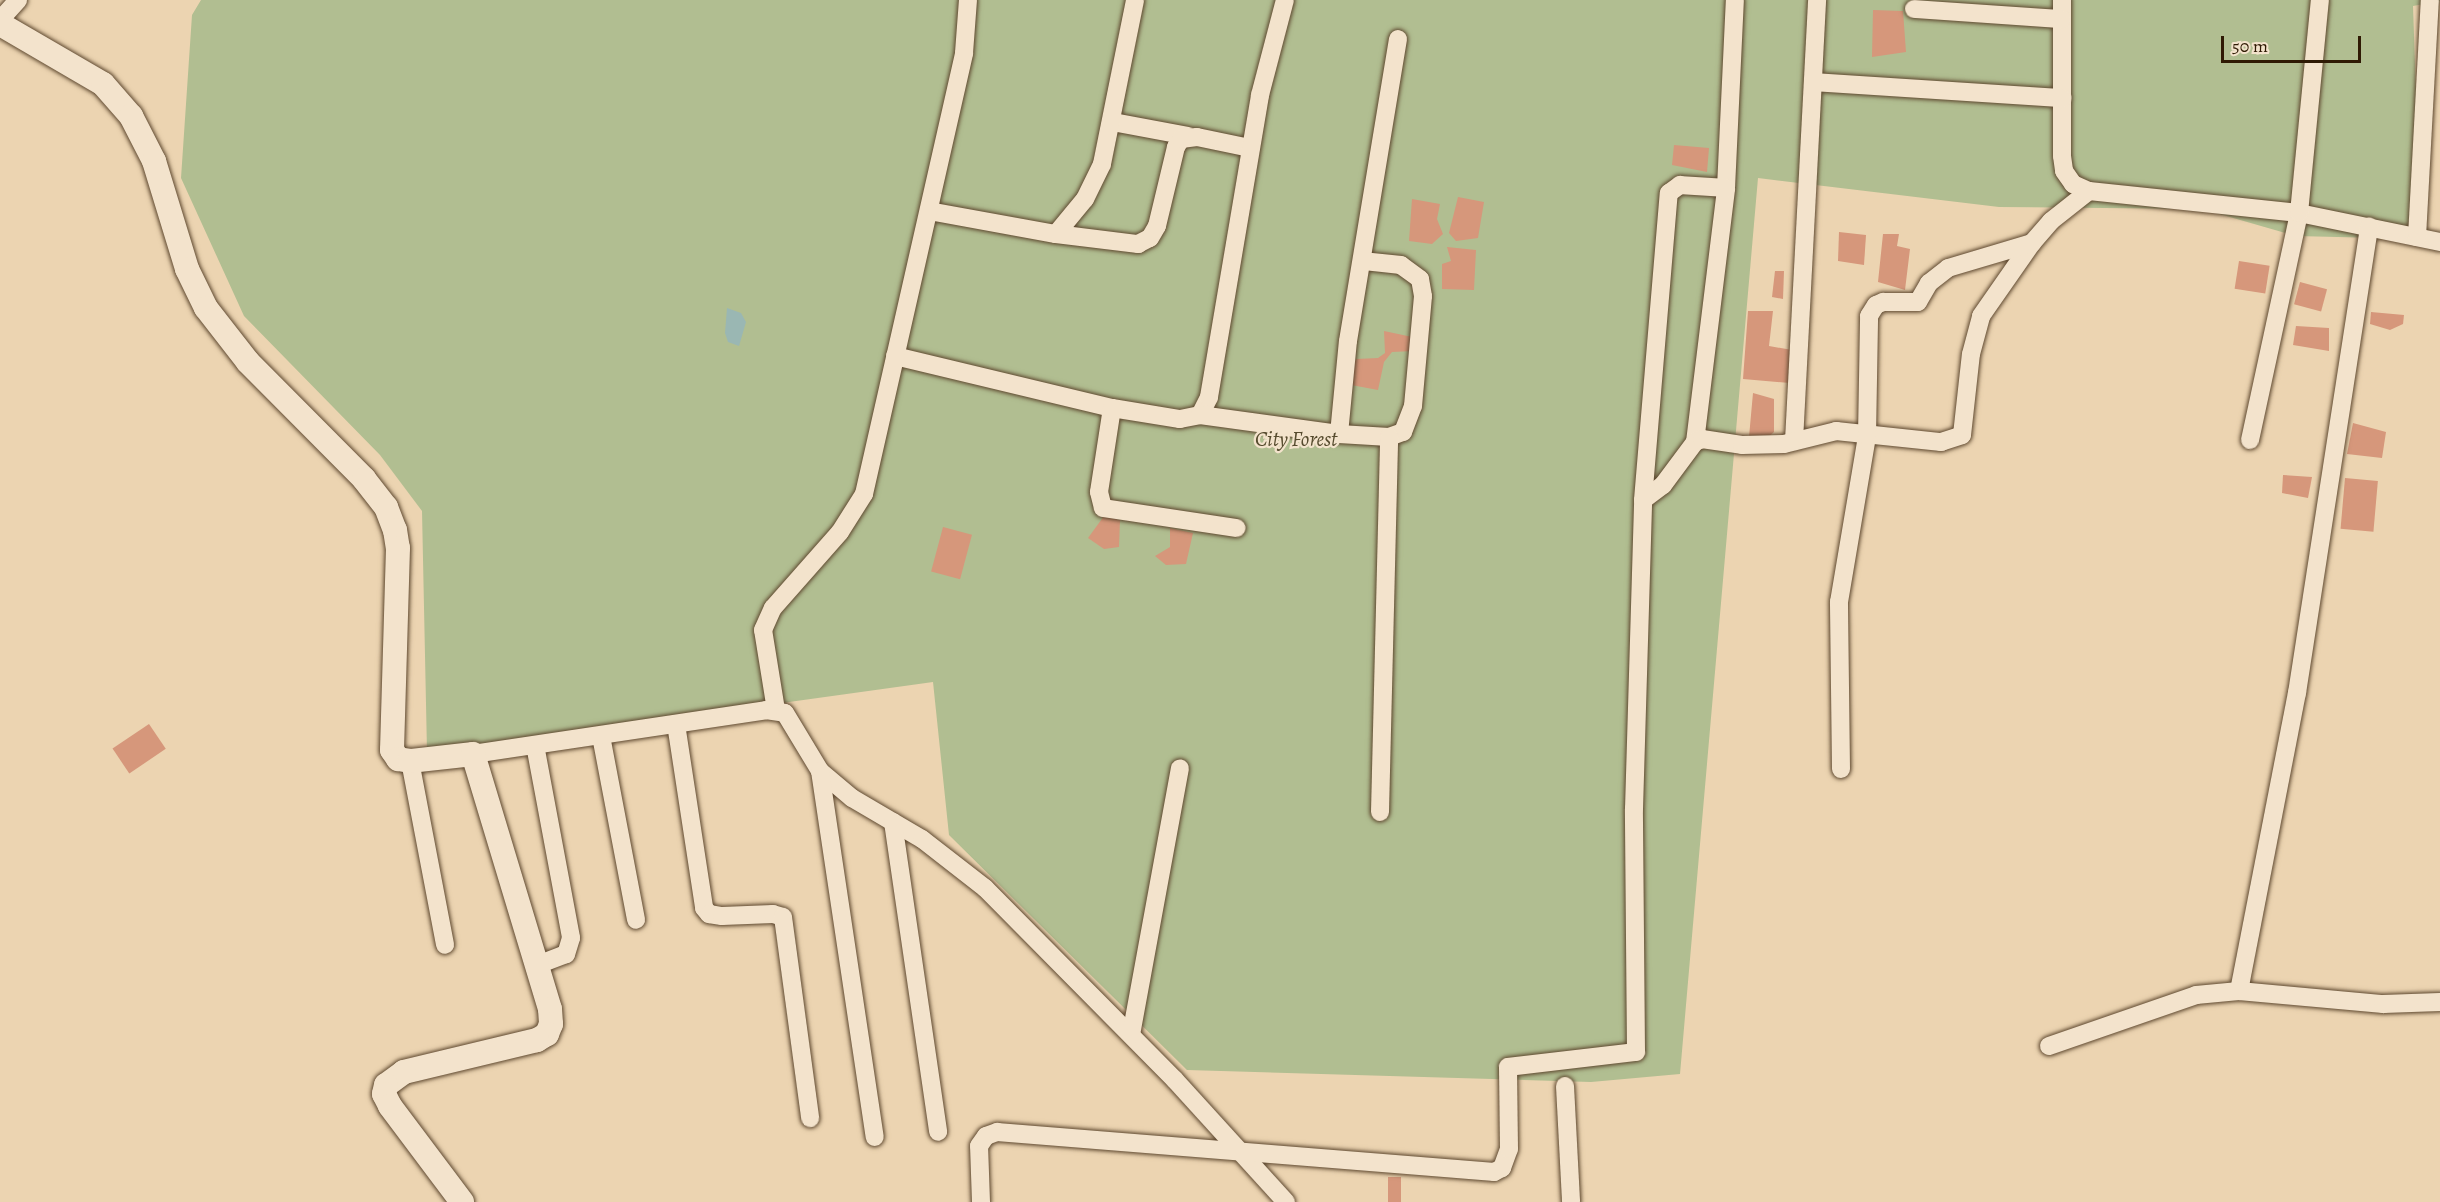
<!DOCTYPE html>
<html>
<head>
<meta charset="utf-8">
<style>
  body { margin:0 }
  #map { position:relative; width:2440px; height:1202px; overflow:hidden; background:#ecd4b1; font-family:Alegreya,serif }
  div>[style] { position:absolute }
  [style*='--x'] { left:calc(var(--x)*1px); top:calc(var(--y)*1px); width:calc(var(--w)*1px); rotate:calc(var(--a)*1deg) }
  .green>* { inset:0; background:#b1be91 }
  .water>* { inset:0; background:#9ab7b3 }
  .building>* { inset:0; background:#d6977b; transform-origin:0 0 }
  .roads { filter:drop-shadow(0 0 2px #5e482f) drop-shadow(0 0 2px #5e482f) }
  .minor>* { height:18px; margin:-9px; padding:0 9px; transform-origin:9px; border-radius:9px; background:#f3e3cc }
  .tertiary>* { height:24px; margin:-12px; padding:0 12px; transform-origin:12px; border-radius:12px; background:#f3e3cc }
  span { translate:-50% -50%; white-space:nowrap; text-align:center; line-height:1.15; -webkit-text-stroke:4.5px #f3e3cc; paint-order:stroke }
  .park-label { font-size:21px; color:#564b2e; font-style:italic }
  .scale { position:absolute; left:2221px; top:36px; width:140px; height:27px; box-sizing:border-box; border:3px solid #2f1a04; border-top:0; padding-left:8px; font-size:18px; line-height:21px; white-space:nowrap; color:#2f1a04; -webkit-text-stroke:4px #f3e3cc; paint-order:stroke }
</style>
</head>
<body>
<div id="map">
  <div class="green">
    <div style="clip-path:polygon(201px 0,2440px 0,2440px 1px,2413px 6px,2421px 239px,2296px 236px,2202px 209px,1999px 207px,1758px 178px,1680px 1074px,1591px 1082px,1187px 1070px,949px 835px,933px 682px,427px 752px,422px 511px,380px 455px,244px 316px,181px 178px,192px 15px)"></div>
  </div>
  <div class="water">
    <div style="clip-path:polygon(727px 308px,741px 313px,746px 322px,739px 346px,728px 342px,725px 333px)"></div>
  </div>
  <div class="building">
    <div style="clip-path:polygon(1873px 10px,1903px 11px,1906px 52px,1872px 57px)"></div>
    <div style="clip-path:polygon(1674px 145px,1709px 148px,1707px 172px,1672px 165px)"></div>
    <div style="clip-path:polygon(1458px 197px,1484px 202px,1478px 238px,1456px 241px,1449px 233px)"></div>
    <div style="clip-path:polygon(1412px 199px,1440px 204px,1437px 219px,1443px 234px,1432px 244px,1409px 241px)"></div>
    <div style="clip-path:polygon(1839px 232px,1866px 235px,1864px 265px,1838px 261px)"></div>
    <div style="clip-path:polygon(1883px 234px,1899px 234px,1897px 246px,1910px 249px,1905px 290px,1878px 282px)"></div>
    <div style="clip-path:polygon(1447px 247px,1476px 250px,1474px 290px,1442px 289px,1442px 264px,1451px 261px)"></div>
    <div style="left:2239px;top:261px;width:31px;height:28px;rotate:9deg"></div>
    <div style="clip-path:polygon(1775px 271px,1784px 271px,1783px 299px,1772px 297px)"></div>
    <div style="left:2300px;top:282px;width:28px;height:23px;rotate:15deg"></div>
    <div style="clip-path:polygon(1748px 311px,1773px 311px,1769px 346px,1792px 350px,1790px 383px,1743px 379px)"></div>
    <div style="clip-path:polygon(2371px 312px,2404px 315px,2403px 324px,2390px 330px,2370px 324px)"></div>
    <div style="clip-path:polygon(2296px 326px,2329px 328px,2329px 351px,2293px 345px)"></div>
    <div style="clip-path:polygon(1384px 331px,1417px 338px,1414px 351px,1392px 352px,1384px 362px,1378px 390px,1346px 384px,1356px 359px,1378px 358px,1385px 353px)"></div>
    <div style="clip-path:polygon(1753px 393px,1774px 399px,1774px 432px,1766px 439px,1749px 437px)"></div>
    <div style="clip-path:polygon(2353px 423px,2386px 432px,2382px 458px,2347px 454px)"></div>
    <div style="clip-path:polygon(2283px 475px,2312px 477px,2308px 498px,2282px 493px)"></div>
    <div style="left:2345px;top:478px;width:33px;height:51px;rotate:5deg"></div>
    <div style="clip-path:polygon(1104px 516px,1120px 520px,1119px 547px,1104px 549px,1088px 538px)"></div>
    <div style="left:943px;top:527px;width:30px;height:46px;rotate:15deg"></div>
    <div style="clip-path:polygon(1170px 528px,1193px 533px,1186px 564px,1166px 565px,1155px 556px,1170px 547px)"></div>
    <div style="left:149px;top:724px;width:30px;height:44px;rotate:56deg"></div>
    <div style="left:1401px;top:1177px;width:25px;height:13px;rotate:90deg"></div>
  </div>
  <div class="roads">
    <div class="minor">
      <div style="--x:2062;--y:0;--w:156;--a:90"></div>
      <div style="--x:2062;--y:156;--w:15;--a:82"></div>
      <div style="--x:2064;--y:171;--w:16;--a:55"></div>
      <div style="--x:2073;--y:184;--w:17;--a:24"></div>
      <div style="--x:2089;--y:191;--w:211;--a:6"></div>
      <div style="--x:2299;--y:213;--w:144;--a:11.6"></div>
      <div style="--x:1914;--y:9;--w:148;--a:3.9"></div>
      <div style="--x:0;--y:20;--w:27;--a:-48"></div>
      <div style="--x:1814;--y:82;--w:249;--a:3.7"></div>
      <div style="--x:1113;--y:122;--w:76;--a:10.6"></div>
      <div style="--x:929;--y:211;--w:129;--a:10.3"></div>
      <div style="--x:1056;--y:234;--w:83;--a:7"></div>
      <div style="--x:1138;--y:244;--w:13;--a:-27"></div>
      <div style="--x:1150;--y:238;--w:14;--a:-60"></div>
      <div style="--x:1157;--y:226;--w:81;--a:-76.5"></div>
      <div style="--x:1176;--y:147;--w:9;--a:-58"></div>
      <div style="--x:1181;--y:139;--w:16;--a:-7"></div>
      <div style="--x:1197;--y:137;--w:54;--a:11.7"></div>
      <div style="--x:1056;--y:234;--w:45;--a:-50.4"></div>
      <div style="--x:1085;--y:199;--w:39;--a:-64"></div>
      <div style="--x:1102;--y:164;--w:167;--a:-78.6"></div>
      <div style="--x:2417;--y:237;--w:237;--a:-86.9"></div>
      <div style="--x:895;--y:356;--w:223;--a:13.5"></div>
      <div style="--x:1112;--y:408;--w:69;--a:9.2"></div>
      <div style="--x:1180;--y:419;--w:20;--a:-11"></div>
      <div style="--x:1200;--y:415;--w:20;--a:-63"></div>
      <div style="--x:1209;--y:397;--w:306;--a:-80.4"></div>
      <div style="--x:1260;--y:95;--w:98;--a:-75.3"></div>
      <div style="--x:1112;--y:408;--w:85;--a:98.8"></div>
      <div style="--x:1099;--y:492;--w:16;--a:76"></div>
      <div style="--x:1103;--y:508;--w:135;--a:8.5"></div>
      <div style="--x:1200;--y:415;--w:140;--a:7.8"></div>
      <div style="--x:1339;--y:434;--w:50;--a:3.4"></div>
      <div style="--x:1389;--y:437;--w:15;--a:-20"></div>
      <div style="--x:1403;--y:432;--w:28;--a:-69"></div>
      <div style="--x:1413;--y:406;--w:110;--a:-84.8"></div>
      <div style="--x:1423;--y:296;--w:17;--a:-100"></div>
      <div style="--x:1420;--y:279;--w:24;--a:-144"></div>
      <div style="--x:1401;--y:265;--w:37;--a:-174"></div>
      <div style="--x:1339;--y:434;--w:93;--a:-84.5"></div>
      <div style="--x:1348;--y:341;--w:306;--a:-80.6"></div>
      <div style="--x:2250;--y:440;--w:232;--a:-77.8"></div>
      <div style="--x:2299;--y:213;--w:214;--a:-84.4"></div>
      <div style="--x:1794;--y:441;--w:442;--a:-87"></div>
      <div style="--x:1695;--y:442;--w:256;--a:-83"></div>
      <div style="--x:1726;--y:188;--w:188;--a:-87.3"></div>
      <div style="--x:1643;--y:500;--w:25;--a:-37"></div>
      <div style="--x:1663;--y:485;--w:54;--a:-53.3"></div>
      <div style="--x:1695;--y:442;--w:8;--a:-23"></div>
      <div style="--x:1702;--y:439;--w:40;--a:8.5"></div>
      <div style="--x:1742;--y:445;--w:42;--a:-1.4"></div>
      <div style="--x:1784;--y:444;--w:54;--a:-14"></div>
      <div style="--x:1836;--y:431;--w:106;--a:6"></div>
      <div style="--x:1941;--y:442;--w:22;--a:-18"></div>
      <div style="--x:1962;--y:435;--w:81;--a:-83.7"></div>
      <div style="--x:1971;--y:354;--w:39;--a:-75"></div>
      <div style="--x:1981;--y:316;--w:89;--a:-55.1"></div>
      <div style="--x:2032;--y:243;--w:29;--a:-49"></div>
      <div style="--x:2051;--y:221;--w:48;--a:-38.3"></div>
      <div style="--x:776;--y:710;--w:81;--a:-99.2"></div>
      <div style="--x:763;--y:630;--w:24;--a:-66"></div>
      <div style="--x:773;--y:608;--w:101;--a:-48.6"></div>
      <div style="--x:840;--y:532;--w:45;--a:-57.7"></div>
      <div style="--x:864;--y:494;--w:452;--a:-77.2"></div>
      <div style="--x:964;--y:53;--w:53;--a:-85.7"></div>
      <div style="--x:676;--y:724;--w:186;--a:81.3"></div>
      <div style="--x:704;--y:908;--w:8;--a:50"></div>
      <div style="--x:709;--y:914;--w:13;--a:9"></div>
      <div style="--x:722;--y:916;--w:51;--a:-2.2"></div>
      <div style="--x:773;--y:914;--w:10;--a:17"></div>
      <div style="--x:783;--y:917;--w:203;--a:82.3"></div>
      <div style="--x:601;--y:736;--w:187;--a:79.2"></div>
      <div style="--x:535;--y:745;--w:196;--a:79.4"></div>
      <div style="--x:571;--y:938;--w:17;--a:107"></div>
      <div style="--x:566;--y:954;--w:31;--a:159"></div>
      <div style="--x:473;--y:754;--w:296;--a:-8.5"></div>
      <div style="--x:766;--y:710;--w:19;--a:9"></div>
      <div style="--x:785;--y:713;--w:68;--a:58.9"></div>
      <div style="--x:820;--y:771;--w:42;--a:40.2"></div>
      <div style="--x:852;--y:798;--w:81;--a:30.4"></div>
      <div style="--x:922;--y:839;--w:80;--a:37.9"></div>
      <div style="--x:985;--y:888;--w:270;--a:45.3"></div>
      <div style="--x:1175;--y:1080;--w:165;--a:47.7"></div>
      <div style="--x:410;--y:761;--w:187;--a:79.2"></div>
      <div style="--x:1841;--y:769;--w:167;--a:-90.7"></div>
      <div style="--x:1839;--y:602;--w:168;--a:-80.4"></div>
      <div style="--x:1867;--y:436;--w:120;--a:-89"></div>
      <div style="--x:1869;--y:316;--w:13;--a:-58"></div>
      <div style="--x:1876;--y:305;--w:8;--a:-23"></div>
      <div style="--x:1883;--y:302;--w:35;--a:0"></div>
      <div style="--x:1918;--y:302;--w:22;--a:-60"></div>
      <div style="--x:1929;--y:283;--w:24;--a:-38"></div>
      <div style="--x:1948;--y:268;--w:88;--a:-16.6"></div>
      <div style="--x:820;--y:771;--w:370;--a:81.5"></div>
      <div style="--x:1380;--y:812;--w:375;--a:-88.6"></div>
      <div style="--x:893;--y:822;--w:313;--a:81.7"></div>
      <div style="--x:2239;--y:991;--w:304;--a:-79"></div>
      <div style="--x:2297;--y:693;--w:472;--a:-81.2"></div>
      <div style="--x:1131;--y:1035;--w:271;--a:-79.6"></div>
      <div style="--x:2049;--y:1046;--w:156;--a:-19.1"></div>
      <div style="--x:2196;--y:995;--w:43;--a:-5.3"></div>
      <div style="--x:2239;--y:991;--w:145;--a:5.2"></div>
      <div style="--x:2383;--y:1004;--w:57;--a:-2"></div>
      <div style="--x:1565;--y:1086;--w:116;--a:87"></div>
      <div style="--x:981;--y:1202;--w:56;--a:-92"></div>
      <div style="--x:979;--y:1146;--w:12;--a:-55"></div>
      <div style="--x:986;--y:1136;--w:12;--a:-20"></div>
      <div style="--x:997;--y:1132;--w:499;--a:4.6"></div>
      <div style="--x:1494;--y:1172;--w:9;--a:-27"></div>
      <div style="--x:1502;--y:1168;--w:20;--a:-70"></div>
      <div style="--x:1509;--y:1149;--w:82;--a:-90.7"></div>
      <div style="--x:1508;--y:1067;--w:129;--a:-6.7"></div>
      <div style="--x:1636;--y:1052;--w:243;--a:-90.5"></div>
      <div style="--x:1634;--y:809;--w:309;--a:-88.3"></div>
      <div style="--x:1643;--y:500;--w:308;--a:-85.2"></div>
      <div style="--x:1669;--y:193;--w:14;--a:-36"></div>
      <div style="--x:1680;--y:185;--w:46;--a:3.7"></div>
    </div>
    <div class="tertiary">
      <div style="--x:0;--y:24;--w:119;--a:30.2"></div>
      <div style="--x:103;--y:84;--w:43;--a:48.8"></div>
      <div style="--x:131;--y:116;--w:51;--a:62.9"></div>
      <div style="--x:154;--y:161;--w:113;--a:73"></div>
      <div style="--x:187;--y:269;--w:43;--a:64"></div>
      <div style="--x:206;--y:308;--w:68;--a:52.1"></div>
      <div style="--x:248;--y:362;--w:165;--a:45.2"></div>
      <div style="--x:364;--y:479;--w:36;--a:52"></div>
      <div style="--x:386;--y:507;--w:25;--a:69"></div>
      <div style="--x:395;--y:530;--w:18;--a:81"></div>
      <div style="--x:398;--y:548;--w:202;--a:91.7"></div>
      <div style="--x:392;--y:750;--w:11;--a:56"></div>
      <div style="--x:398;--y:759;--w:12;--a:9"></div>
      <div style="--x:410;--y:761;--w:63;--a:-6.3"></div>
      <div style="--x:473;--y:754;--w:266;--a:73.2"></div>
      <div style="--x:550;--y:1009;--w:15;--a:86"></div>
      <div style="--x:551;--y:1024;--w:11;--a:112"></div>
      <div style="--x:547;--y:1034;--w:12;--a:149"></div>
      <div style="--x:537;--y:1040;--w:137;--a:166.5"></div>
      <div style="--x:404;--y:1072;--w:22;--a:144"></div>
      <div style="--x:386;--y:1085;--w:9;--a:103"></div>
      <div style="--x:384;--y:1094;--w:13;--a:63"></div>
      <div style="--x:390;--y:1106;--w:120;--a:53.1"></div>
    </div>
  </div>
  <div class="park-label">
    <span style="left:1296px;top:439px">City Forest</span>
  </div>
  <div class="scale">50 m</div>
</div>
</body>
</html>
